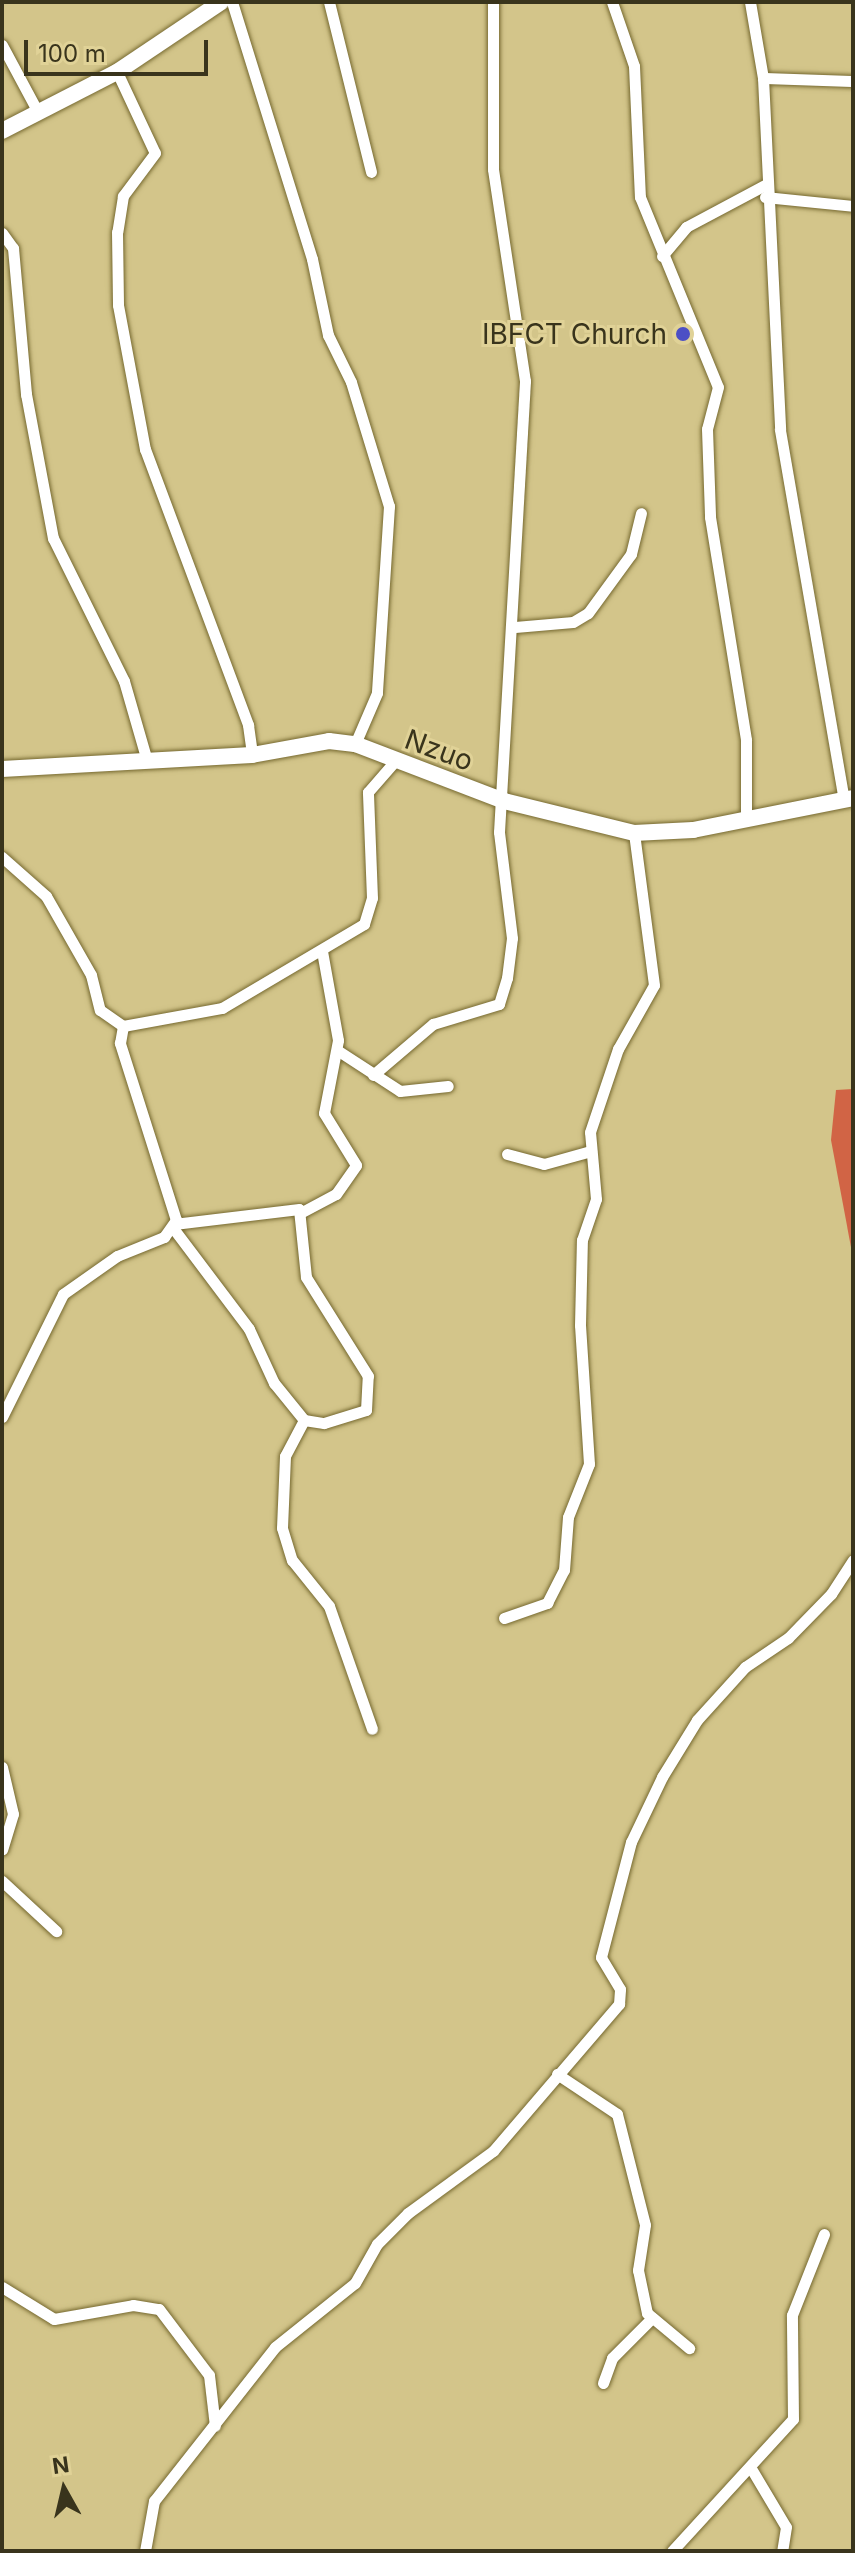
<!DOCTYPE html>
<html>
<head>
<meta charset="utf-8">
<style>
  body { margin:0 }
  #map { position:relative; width:855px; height:2553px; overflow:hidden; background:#d3c58a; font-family:Inter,sans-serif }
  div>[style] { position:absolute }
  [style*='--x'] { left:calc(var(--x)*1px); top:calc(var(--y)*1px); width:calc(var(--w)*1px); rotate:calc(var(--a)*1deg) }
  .forest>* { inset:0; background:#d16445 }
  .roads { filter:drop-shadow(0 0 2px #766930) drop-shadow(0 0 2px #766930) }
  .street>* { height:11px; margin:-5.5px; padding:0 5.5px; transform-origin:5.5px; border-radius:5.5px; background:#fff }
  .secondary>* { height:16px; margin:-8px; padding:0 8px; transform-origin:8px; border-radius:8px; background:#fff }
  .dots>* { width:22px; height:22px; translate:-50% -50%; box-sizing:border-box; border:4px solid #e0d297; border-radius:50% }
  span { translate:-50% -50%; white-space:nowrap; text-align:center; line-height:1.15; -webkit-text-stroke:6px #e0d297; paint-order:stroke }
  .poi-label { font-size:28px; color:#39341c }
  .right { translate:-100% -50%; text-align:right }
  .street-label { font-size:28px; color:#39341c }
  .frame { position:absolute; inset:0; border:4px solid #39341c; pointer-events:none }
  .north { position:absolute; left:24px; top:2449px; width:80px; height:80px; -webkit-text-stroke:6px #e0d297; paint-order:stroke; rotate:352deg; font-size:22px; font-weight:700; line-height:32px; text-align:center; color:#39341c }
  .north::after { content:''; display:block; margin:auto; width:28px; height:36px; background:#39341c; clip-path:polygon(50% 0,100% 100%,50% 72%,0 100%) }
  .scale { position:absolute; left:24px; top:40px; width:184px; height:36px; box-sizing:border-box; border:4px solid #39341c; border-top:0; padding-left:10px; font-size:24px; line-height:28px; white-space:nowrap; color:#39341c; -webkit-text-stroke:6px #e0d297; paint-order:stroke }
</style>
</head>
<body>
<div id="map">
  <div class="forest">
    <div style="clip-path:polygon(853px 1089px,853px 1258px,831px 1140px,836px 1090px)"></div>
  </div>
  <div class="roads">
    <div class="street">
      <div style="--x:232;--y:2;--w:269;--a:72.7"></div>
      <div style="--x:312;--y:259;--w:78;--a:78.1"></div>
      <div style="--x:328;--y:335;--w:52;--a:63.9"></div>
      <div style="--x:351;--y:382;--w:130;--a:73"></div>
      <div style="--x:389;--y:506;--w:187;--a:93.7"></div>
      <div style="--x:377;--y:693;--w:56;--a:113.3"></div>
      <div style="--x:329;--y:2;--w:175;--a:76.1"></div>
      <div style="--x:612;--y:2;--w:68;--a:71"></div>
      <div style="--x:634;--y:66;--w:131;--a:87.4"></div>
      <div style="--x:640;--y:197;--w:205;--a:67.7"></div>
      <div style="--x:718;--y:387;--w:43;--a:104.7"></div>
      <div style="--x:707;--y:429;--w:88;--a:88"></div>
      <div style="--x:710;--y:517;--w:226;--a:80.8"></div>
      <div style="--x:746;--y:740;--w:76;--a:90"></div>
      <div style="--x:750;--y:2;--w:77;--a:80.3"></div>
      <div style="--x:763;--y:78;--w:352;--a:87.2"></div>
      <div style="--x:780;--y:430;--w:375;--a:80.2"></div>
      <div style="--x:2;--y:45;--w:76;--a:61.8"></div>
      <div style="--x:117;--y:72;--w:89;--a:64.9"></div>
      <div style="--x:155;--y:153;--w:54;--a:126.7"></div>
      <div style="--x:123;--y:196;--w:36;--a:99"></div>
      <div style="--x:117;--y:232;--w:73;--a:89.2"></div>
      <div style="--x:118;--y:305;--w:147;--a:79.4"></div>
      <div style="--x:145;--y:449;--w:295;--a:69.5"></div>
      <div style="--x:248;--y:725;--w:30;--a:82"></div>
      <div style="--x:763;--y:78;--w:90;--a:1.9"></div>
      <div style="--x:765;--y:197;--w:88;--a:5.8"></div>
      <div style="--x:2;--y:233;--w:19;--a:54"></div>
      <div style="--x:13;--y:248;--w:147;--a:84.9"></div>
      <div style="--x:26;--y:394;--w:147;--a:79.4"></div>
      <div style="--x:53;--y:538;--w:160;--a:63.6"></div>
      <div style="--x:124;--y:681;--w:79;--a:73.9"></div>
      <div style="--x:662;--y:256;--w:38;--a:-50"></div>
      <div style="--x:686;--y:227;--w:89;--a:-28"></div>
      <div style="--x:515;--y:627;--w:58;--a:-4.9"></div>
      <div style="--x:573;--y:622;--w:17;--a:-31"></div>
      <div style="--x:588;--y:613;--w:73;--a:-53.9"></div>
      <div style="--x:631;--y:554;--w:42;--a:-76.3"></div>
      <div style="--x:2;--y:857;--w:59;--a:41.6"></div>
      <div style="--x:46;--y:896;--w:91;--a:60.3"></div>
      <div style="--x:91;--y:975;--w:36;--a:76"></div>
      <div style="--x:100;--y:1010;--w:28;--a:35"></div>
      <div style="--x:337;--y:1050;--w:75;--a:33.1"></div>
      <div style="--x:400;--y:1091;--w:48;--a:-5.9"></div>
      <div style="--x:373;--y:1075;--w:79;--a:-40.4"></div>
      <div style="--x:433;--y:1024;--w:69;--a:-16.9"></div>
      <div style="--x:499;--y:1004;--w:27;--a:-73"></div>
      <div style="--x:507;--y:978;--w:40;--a:-82.9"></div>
      <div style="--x:512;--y:938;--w:107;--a:-97"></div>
      <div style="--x:499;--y:832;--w:452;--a:-86.7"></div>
      <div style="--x:525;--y:381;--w:214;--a:-98.6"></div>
      <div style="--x:493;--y:169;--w:167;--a:-90"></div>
      <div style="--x:507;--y:1154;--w:38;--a:15"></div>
      <div style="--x:544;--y:1164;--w:49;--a:-15.5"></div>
      <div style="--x:302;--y:1212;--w:38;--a:-28"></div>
      <div style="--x:336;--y:1194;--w:35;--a:-55"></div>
      <div style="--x:356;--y:1165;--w:61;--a:-121.6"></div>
      <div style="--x:324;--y:1113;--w:74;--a:-79.1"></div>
      <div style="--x:338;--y:1040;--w:90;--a:-100.2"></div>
      <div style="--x:173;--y:1228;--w:126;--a:53"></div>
      <div style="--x:249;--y:1329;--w:60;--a:65.2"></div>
      <div style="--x:274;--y:1383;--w:48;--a:51"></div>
      <div style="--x:304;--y:1420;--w:20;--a:9"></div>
      <div style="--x:324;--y:1423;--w:44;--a:-17.2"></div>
      <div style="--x:366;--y:1410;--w:34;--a:-87"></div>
      <div style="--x:368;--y:1376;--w:117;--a:-122.1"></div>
      <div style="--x:306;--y:1277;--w:68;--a:-95.9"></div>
      <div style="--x:299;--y:1209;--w:126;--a:173.2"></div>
      <div style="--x:2;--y:1417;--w:137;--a:-63.6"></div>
      <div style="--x:63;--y:1294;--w:66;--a:-35.1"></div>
      <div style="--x:117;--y:1256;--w:51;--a:-22"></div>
      <div style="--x:164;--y:1237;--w:21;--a:-55"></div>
      <div style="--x:176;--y:1220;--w:186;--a:-107.6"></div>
      <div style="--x:120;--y:1043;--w:17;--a:-80"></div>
      <div style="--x:123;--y:1026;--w:101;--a:-10.3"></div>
      <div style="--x:222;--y:1008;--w:165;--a:-30.6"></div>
      <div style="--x:364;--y:924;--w:27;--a:-73"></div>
      <div style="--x:372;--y:898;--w:106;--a:-92.2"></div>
      <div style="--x:368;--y:792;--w:40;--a:-49"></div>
      <div style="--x:304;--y:1420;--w:41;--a:117.8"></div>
      <div style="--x:285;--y:1456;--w:72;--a:92.4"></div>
      <div style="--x:282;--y:1528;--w:34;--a:73"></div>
      <div style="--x:292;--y:1560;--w:59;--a:51.2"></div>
      <div style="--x:329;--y:1606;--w:130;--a:70.7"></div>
      <div style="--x:504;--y:1618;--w:46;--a:-19.2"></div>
      <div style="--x:547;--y:1603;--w:37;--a:-63"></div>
      <div style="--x:564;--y:1570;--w:53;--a:-85.7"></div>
      <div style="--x:568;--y:1517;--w:57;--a:-68.4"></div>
      <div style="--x:589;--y:1464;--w:139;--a:-93.7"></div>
      <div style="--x:580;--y:1325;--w:85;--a:-88.7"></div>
      <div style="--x:582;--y:1240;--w:43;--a:-71.1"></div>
      <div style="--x:596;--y:1199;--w:67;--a:-95.1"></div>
      <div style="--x:590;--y:1132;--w:88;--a:-71.4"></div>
      <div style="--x:618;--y:1049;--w:73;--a:-60.6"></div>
      <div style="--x:654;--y:985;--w:153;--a:-97.5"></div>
      <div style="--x:2;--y:1767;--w:48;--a:76.8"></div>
      <div style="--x:13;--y:1814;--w:37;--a:107"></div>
      <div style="--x:2;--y:1881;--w:74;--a:42.8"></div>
      <div style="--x:557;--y:2074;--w:72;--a:33.7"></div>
      <div style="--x:617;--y:2114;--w:114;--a:75.8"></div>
      <div style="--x:645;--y:2225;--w:46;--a:98.8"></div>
      <div style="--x:638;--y:2270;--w:44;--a:78.2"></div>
      <div style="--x:647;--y:2313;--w:55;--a:39.8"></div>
      <div style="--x:2;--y:2287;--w:61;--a:31.6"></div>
      <div style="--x:54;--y:2319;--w:80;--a:-10"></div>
      <div style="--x:133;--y:2305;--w:26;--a:9"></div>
      <div style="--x:159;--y:2309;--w:83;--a:52.9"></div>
      <div style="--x:209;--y:2375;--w:51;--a:83.3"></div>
      <div style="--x:603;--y:2383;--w:27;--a:-70"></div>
      <div style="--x:612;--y:2358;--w:57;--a:-45"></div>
      <div style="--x:752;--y:2470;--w:66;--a:59.2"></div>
      <div style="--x:786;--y:2527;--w:24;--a:99"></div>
      <div style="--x:145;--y:2551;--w:51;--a:-79.8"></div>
      <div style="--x:154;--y:2501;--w:196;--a:-51.8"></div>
      <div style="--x:275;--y:2347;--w:102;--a:-38.7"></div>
      <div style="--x:355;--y:2283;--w:45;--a:-60.6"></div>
      <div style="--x:377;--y:2244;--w:44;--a:-45"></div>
      <div style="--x:408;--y:2213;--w:105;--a:-36.1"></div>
      <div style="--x:493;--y:2151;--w:194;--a:-49.4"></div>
      <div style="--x:619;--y:2004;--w:15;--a:-86"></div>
      <div style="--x:620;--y:1989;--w:37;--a:-121"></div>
      <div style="--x:601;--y:1957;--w:119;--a:-75.4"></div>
      <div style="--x:631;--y:1842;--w:72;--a:-64.5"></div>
      <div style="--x:662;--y:1777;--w:67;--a:-58.4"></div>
      <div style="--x:697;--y:1720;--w:72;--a:-47.8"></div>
      <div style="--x:745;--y:1667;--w:52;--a:-34"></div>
      <div style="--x:788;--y:1638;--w:62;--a:-45.7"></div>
      <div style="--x:831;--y:1594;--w:40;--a:-57.1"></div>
      <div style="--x:672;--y:2551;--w:179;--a:-47.5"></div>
      <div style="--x:793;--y:2419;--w:104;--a:-90.6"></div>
      <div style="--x:792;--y:2315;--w:87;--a:-68.4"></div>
    </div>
    <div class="secondary">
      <div style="--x:2;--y:131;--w:129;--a:-27.2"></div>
      <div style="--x:117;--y:72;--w:125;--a:-33.9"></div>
      <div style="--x:2;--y:769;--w:250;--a:-3.2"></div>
      <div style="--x:252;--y:755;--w:78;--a:-10.3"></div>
      <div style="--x:329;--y:741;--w:26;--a:7"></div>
      <div style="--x:355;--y:744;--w:160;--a:20.9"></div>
      <div style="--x:504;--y:801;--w:134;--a:13.8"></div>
      <div style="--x:634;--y:833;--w:59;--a:-2.9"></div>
      <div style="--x:693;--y:830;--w:163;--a:-11.3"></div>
    </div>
  </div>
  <div class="dots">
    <div style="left:683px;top:334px;background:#4c4fc5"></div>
  </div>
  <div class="poi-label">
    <span class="right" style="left:667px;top:334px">IBFCT Church</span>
  </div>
  <div class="street-label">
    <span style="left:439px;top:750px;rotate:20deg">Nzuo</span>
  </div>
  <div class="frame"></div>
  <div class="north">N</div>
  <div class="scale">100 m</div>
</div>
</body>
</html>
